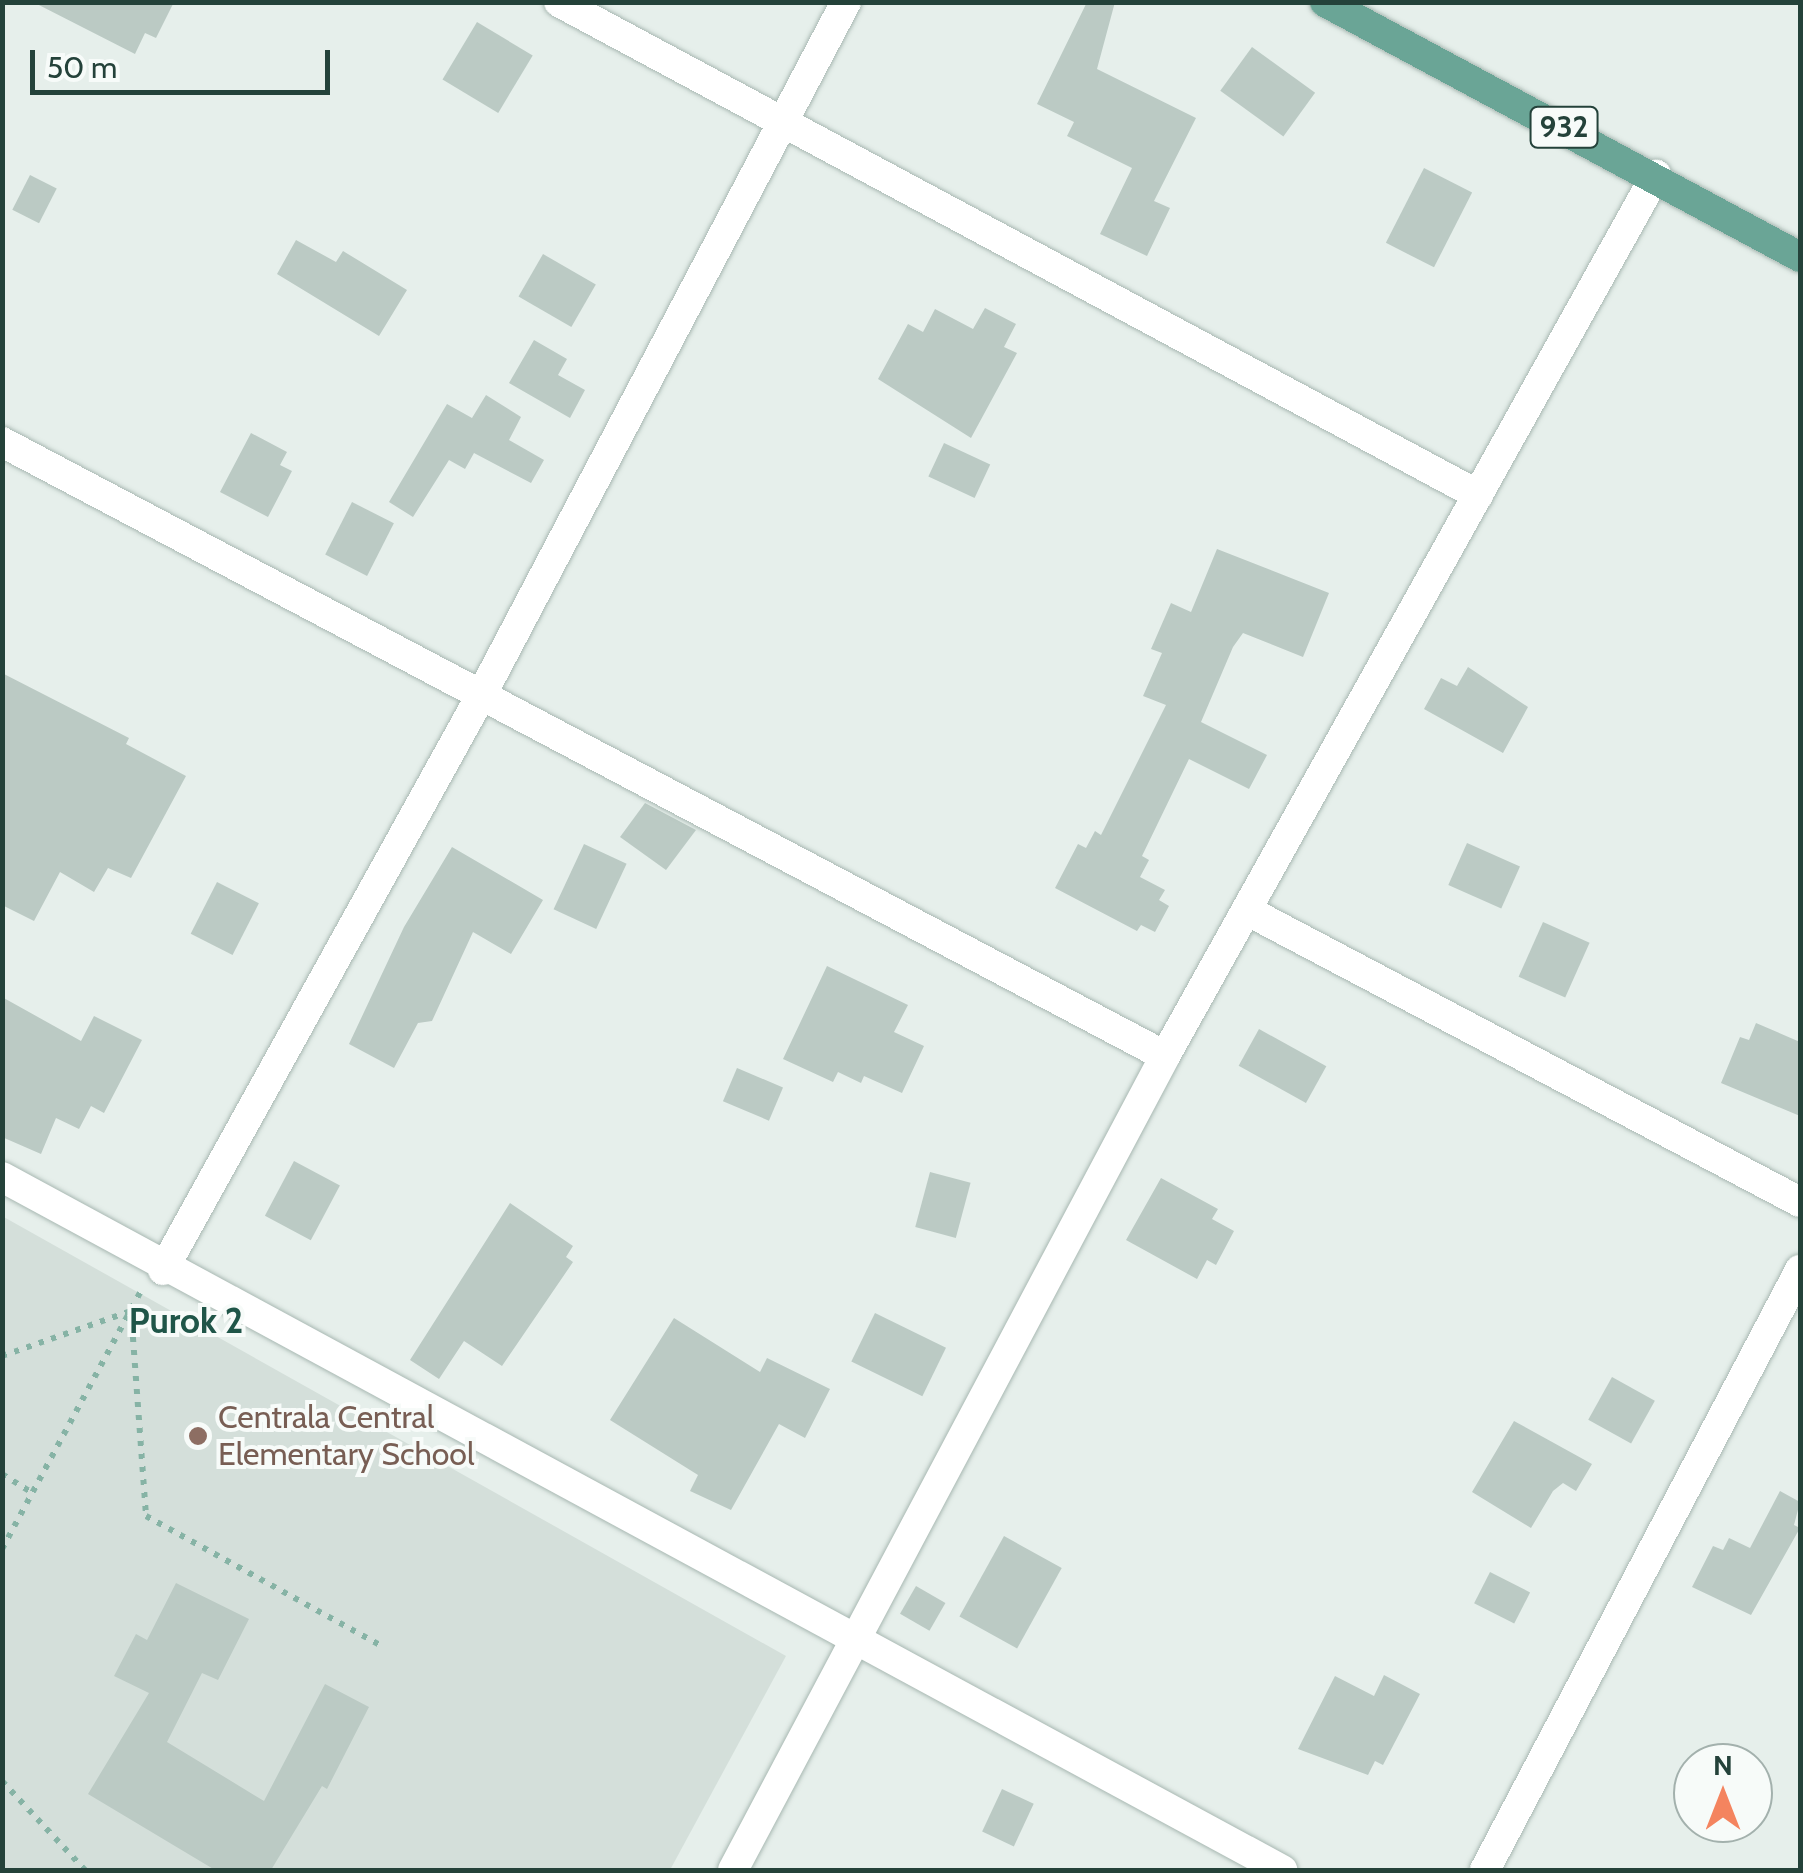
<!DOCTYPE html>
<html>
<head>
<meta charset="utf-8">
<style>
  body { margin:0 }
  #map { position:relative; width:1803px; height:1873px; overflow:hidden; background:#e6efeb; font-family:Cabin,sans-serif }
  div>[style] { position:absolute }
  [style*='--x'] { left:calc(var(--x)*1px); top:calc(var(--y)*1px); width:calc(var(--w)*1px); rotate:calc(var(--a)*1deg) }
  .built>* { inset:0; background:#d4dfda }
  .building>* { inset:0; background:#bbcac4; transform-origin:0 0 }
  .path>* { height:6px; margin-top:-3px; transform-origin:0; background:repeating-linear-gradient(90deg,#86b3a5 0 5px,transparent 0 13px) }
  .roads { filter:drop-shadow(0 0 2px #a8b8b2) drop-shadow(0 0 2px #a8b8b2) }
  .minor>* { height:30px; margin:-15px; padding:0 15px; transform-origin:15px; border-radius:15px; background:#fff }
  .primary>* { height:30px; margin:-15px; padding:0 15px; transform-origin:15px; border-radius:15px; background:#6aa596 }
  .dots>* { width:28px; height:28px; translate:-50% -50%; box-sizing:border-box; border:5px solid #f7fbf9; border-radius:50% }
  span { translate:-50% -50%; white-space:nowrap; text-align:center; line-height:1.15; -webkit-text-stroke:8px #f7fbf9; paint-order:stroke }
  .shield-label span { padding:2px 8px; background:#f7fbf9; border:2px solid; border-radius:8px; -webkit-text-stroke-width:0 }
  .shield-label { font-size:30px; color:#24423a; font-weight:700 }
  .education-label { font-size:32px; color:#785e54 }
  .left { translate:0 -50%; text-align:left }
  .neighbourhood-label { font-size:35px; color:#1f5548; font-weight:700 }
  .frame { position:absolute; inset:0; border:5px solid #24423a; pointer-events:none }
  .north { position:absolute; left:1673px; top:1743px; width:100px; height:100px; box-sizing:border-box; background:#f7fbf9; border:2px solid #a3b1ad; border-radius:50%; rotate:0deg; font-size:28px; font-weight:700; line-height:40px; text-align:center; color:#24423a }
  .north::after { content:''; display:block; margin:auto; width:35px; height:45px; background:#f4845f; clip-path:polygon(50% 0,100% 100%,50% 72%,0 100%) }
  .scale { position:absolute; left:30px; top:50px; width:300px; height:45px; box-sizing:border-box; border:5px solid #24423a; border-top:0; padding-left:12px; font-size:30px; line-height:35px; white-space:nowrap; color:#24423a; -webkit-text-stroke:8px #f7fbf9; paint-order:stroke }
</style>
</head>
<body>
<div id="map">
  <div class="built">
    <div style="clip-path:polygon(2px 1216px,786px 1656px,670px 1870px,3px 1870px)"></div>
  </div>
  <div class="building">
    <div style="clip-path:polygon(33px 2px,174px 2px,156px 38px,145px 33px,135px 54px)"></div>
    <div style="clip-path:polygon(1087px 2px,1115px 2px,1097px 69px,1196px 118px,1154px 201px,1170px 208px,1147px 256px,1100px 234px,1132px 168px,1067px 136px,1074px 122px,1037px 104px)"></div>
    <div style="left:477px;top:22px;width:65px;height:67px;rotate:31deg"></div>
    <div style="left:1252px;top:47px;width:78px;height:54px;rotate:36deg"></div>
    <div style="left:1424px;top:168px;width:54px;height:84px;rotate:27deg"></div>
    <div style="left:30px;top:175px;width:30px;height:39px;rotate:27deg"></div>
    <div style="clip-path:polygon(296px 240px,336px 262px,343px 251px,407px 290px,379px 336px,277px 274px)"></div>
    <div style="left:543px;top:254px;width:61px;height:49px;rotate:30deg"></div>
    <div style="clip-path:polygon(985px 308px,1016px 324px,1004px 347px,1017px 353px,971px 438px,878px 379px,908px 324px,923px 332px,935px 309px,973px 329px)"></div>
    <div style="clip-path:polygon(534px 340px,567px 359px,558px 375px,585px 390px,570px 418px,509px 383px)"></div>
    <div style="clip-path:polygon(486px 395px,521px 417px,509px 440px,544px 460px,531px 483px,474px 453px,465px 469px,449px 460px,413px 517px,389px 502px,447px 404px,472px 418px)"></div>
    <div style="clip-path:polygon(251px 433px,287px 452px,280px 465px,292px 471px,268px 517px,220px 492px)"></div>
    <div style="left:944px;top:443px;width:51px;height:37px;rotate:25deg"></div>
    <div style="left:352px;top:502px;width:47px;height:59px;rotate:27deg"></div>
    <div style="clip-path:polygon(1217px 549px,1329px 593px,1303px 657px,1243px 633px,1233px 647px,1201px 722px,1267px 755px,1249px 789px,1189px 759px,1142px 856px,1149px 860px,1140px 877px,1165px 890px,1159px 900px,1169px 906px,1155px 932px,1141px 925px,1137px 931px,1055px 888px,1078px 844px,1086px 848px,1095px 831px,1101px 835px,1166px 705px,1143px 696px,1162px 653px,1151px 649px,1171px 603px,1191px 612px)"></div>
    <div style="clip-path:polygon(1468px 667px,1528px 707px,1503px 753px,1424px 709px,1441px 678px,1457px 686px)"></div>
    <div style="clip-path:polygon(2px 673px,129px 738px,126px 744px,186px 776px,131px 878px,108px 868px,94px 892px,60px 872px,34px 921px,2px 905px)"></div>
    <div style="clip-path:polygon(645px 803px,696px 830px,666px 870px,620px 837px)"></div>
    <div style="left:1467px;top:843px;width:58px;height:46px;rotate:24deg"></div>
    <div style="left:584px;top:844px;width:47px;height:72px;rotate:25deg"></div>
    <div style="clip-path:polygon(452px 847px,543px 900px,511px 954px,473px 932px,432px 1021px,418px 1023px,394px 1068px,349px 1044px,404px 927px)"></div>
    <div style="left:217px;top:882px;width:47px;height:58px;rotate:27deg"></div>
    <div style="left:1543px;top:922px;width:51px;height:60px;rotate:24deg"></div>
    <div style="clip-path:polygon(827px 966px,908px 1005px,894px 1032px,924px 1046px,902px 1093px,864px 1076px,861px 1083px,838px 1072px,833px 1082px,783px 1059px)"></div>
    <div style="clip-path:polygon(2px 997px,81px 1041px,94px 1016px,142px 1040px,104px 1113px,91px 1106px,79px 1129px,56px 1118px,41px 1154px,2px 1137px)"></div>
    <div style="clip-path:polygon(1756px 1023px,1800px 1042px,1800px 1116px,1721px 1083px,1740px 1037px,1749px 1040px)"></div>
    <div style="left:1259px;top:1029px;width:77px;height:42px;rotate:29deg"></div>
    <div style="left:737px;top:1068px;width:50px;height:36px;rotate:23deg"></div>
    <div style="left:294px;top:1161px;width:52px;height:62px;rotate:28deg"></div>
    <div style="left:930px;top:1172px;width:42px;height:57px;rotate:15deg"></div>
    <div style="clip-path:polygon(1161px 1178px,1218px 1209px,1212px 1219px,1234px 1231px,1216px 1265px,1207px 1260px,1197px 1279px,1126px 1240px)"></div>
    <div style="clip-path:polygon(510px 1203px,573px 1246px,566px 1257px,573px 1262px,502px 1366px,464px 1341px,439px 1379px,410px 1360px)"></div>
    <div style="left:875px;top:1313px;width:79px;height:54px;rotate:26deg"></div>
    <div style="clip-path:polygon(674px 1318px,760px 1372px,767px 1358px,830px 1389px,805px 1438px,779px 1424px,731px 1510px,690px 1491px,698px 1475px,610px 1420px)"></div>
    <div style="left:1612px;top:1377px;width:49px;height:49px;rotate:29deg"></div>
    <div style="clip-path:polygon(1514px 1421px,1592px 1464px,1576px 1491px,1563px 1483px,1553px 1491px,1531px 1528px,1472px 1492px)"></div>
    <div style="clip-path:polygon(1780px 1491px,1800px 1502px,1794px 1525px,1800px 1528px,1751px 1615px,1692px 1587px,1713px 1546px,1723px 1550px,1729px 1538px,1750px 1548px)"></div>
    <div style="left:1004px;top:1536px;width:66px;height:92px;rotate:29deg"></div>
    <div style="left:1490px;top:1572px;width:45px;height:35px;rotate:27deg"></div>
    <div style="clip-path:polygon(176px 1583px,249px 1619px,218px 1680px,202px 1673px,167px 1742px,264px 1801px,325px 1684px,369px 1707px,327px 1789px,322px 1786px,271px 1870px,215px 1870px,88px 1794px,149px 1693px,114px 1676px,136px 1634px,147px 1640px)"></div>
    <div style="left:916px;top:1586px;width:34px;height:32px;rotate:30deg"></div>
    <div style="clip-path:polygon(1384px 1675px,1420px 1694px,1383px 1765px,1375px 1761px,1368px 1775px,1298px 1749px,1335px 1676px,1374px 1696px)"></div>
    <div style="left:1002px;top:1789px;width:35px;height:47px;rotate:25deg"></div>
  </div>
  <div class="path">
    <div style="--x:2;--y:1356;--w:137;--a:-19.2"></div>
    <div style="--x:131;--y:1311;--w:206;--a:85.8"></div>
    <div style="--x:146;--y:1516;--w:271;--a:28.9"></div>
    <div style="--x:2;--y:1474;--w:36;--a:32"></div>
    <div style="--x:2;--y:1549;--w:291;--a:-61.7"></div>
    <div style="--x:2;--y:1781;--w:122;--a:47"></div>
  </div>
  <div class="roads">
    <div class="minor">
      <div style="--x:559;--y:2;--w:1043;--a:28.21"></div>
      <div style="--x:2;--y:442;--w:1315;--a:27.83"></div>
      <div style="--x:1248;--y:911;--w:624;--a:27.8"></div>
      <div style="--x:2;--y:1177;--w:1456;--a:28.43"></div>
      <div style="--x:163;--y:1270;--w:661;--a:-61.03"></div>
      <div style="--x:483;--y:692;--w:780;--a:-62.25"></div>
      <div style="--x:733;--y:1870;--w:922;--a:-62.04"></div>
      <div style="--x:1165;--y:1056;--w:1009;--a:-60.87"></div>
      <div style="--x:1485;--y:1870;--w:678;--a:-62.3"></div>
    </div>
    <div class="primary">
      <div style="--x:1325;--y:2;--w:539;--a:28.23"></div>
    </div>
  </div>
  <div class="dots">
    <div style="left:198px;top:1436px;background:#8d6e63"></div>
  </div>
  <div class="shield-label">
    <span style="left:1564px;top:127px">932</span>
  </div>
  <div class="education-label">
    <span class="left" style="left:218px;top:1436px">Centrala Central<br>Elementary School</span>
  </div>
  <div class="neighbourhood-label">
    <span style="left:186px;top:1321px">Purok 2</span>
  </div>
  <div class="frame"></div>
  <div class="north">N</div>
  <div class="scale">50 m</div>
</div>
</body>
</html>
